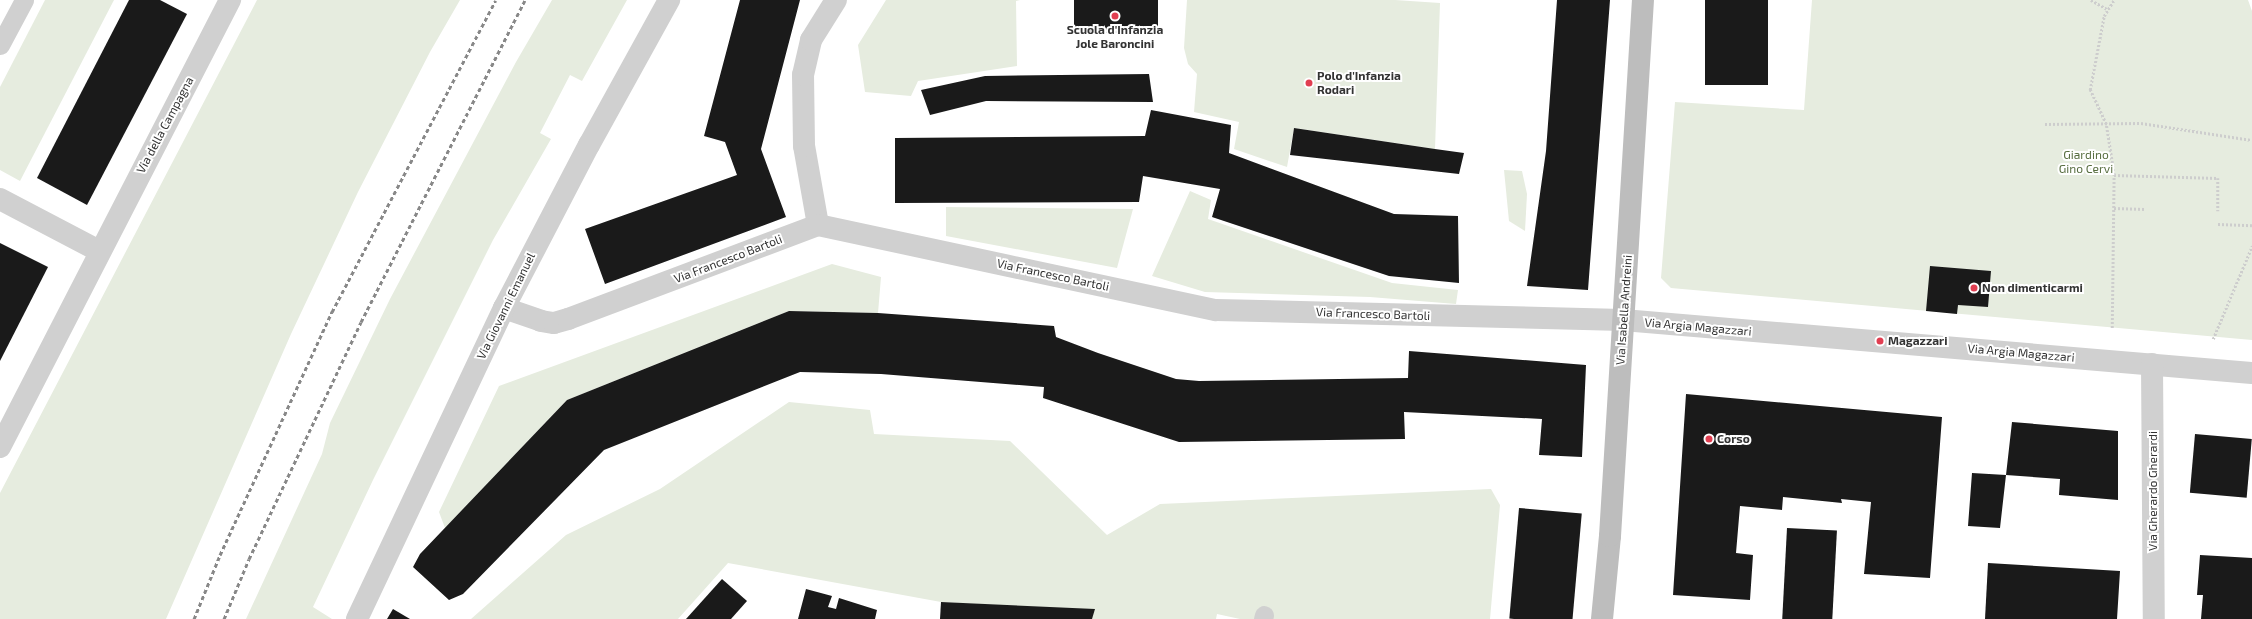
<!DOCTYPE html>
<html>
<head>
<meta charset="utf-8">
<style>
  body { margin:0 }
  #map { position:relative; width:2252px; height:619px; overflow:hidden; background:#fff; font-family:"Exo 2",sans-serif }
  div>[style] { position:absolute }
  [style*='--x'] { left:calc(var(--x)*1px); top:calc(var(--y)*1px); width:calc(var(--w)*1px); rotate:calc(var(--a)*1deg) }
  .green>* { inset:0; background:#e6ecdf }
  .building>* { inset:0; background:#1a1a1a; transform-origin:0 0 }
  .path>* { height:2.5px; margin-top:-1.25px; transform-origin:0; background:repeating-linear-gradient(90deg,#cdcdcd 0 2px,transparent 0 4px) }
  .service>* { height:19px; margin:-9.5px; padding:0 9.5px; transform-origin:9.5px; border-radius:9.5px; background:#d0d0d0 }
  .minor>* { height:22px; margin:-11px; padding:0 11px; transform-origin:11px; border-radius:11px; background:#d0d0d0 }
  .secondary>* { height:22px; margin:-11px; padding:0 11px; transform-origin:11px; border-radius:11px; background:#bdbdbd }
  .rail>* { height:3px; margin-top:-1.5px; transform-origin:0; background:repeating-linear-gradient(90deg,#888 0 4px,transparent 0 7px) }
  .dots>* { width:11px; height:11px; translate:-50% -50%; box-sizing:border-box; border:2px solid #fff; border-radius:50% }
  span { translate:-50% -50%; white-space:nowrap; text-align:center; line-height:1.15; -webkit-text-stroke:4px #fff; paint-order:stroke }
  .poi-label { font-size:12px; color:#333; font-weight:700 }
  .left { translate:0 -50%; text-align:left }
  .street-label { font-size:12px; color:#333 }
  .park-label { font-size:12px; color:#586e40 }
</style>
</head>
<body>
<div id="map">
  <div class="green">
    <div style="clip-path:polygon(45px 0,114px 0,20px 181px,0 170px,0 87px)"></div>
    <div style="clip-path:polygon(257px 0,460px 0,430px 52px,358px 192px,291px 334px,166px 619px,0 619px,0 493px)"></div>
    <div style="clip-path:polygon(552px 0,627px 0,582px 81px,570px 75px,540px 133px,551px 139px,493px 240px,373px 480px,313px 607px,332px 619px,246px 619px,322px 454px,330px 423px,390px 299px,516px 62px)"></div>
    <div style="clip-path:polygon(886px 0,1020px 0,1016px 1px,1017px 66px,918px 81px,911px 96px,865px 92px,858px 45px)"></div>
    <div style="clip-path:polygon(1187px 0,1395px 0,1440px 3px,1435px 149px,1294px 128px,1287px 167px,1234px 149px,1239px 122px,1194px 112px,1197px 74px,1188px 64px,1184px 48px)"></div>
    <div style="clip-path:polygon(1812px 0,2248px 0,2252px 11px,2252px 340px,1671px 288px,1661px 278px,1675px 102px,1804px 110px)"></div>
    <div style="clip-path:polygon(1504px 170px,1522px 171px,1527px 194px,1525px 231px,1509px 221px)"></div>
    <div style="clip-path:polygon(1190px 191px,1211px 200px,1208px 219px,1392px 283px,1458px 290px,1456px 304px,1370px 297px,1205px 292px,1152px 276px)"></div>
    <div style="clip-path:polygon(946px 207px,1133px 209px,1117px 268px,946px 236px)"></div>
    <div style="clip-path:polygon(832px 264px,881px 277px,878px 313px,789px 311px,567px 400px,445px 528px,439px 512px,499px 386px)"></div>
    <div style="clip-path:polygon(789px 402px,870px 410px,874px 434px,1010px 441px,1107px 535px,1160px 504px,1491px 489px,1500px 505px,1490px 619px,1240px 619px,1217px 614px,1216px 619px,1092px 619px,1094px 610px,941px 602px,728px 563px,678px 619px,471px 619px,566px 535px,660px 489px)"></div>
  </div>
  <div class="building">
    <div style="clip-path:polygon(129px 0,160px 0,187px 14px,87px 205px,37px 178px)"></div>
    <div style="clip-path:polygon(740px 0,800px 0,761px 149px,786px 217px,605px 284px,585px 229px,737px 175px,725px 142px,704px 136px)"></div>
    <div style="left:1074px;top:0;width:84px;height:33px"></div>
    <div style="clip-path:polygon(1557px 0,1610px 0,1588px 290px,1527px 286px,1546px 151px)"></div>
    <div style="left:1705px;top:0;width:63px;height:85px"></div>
    <div style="clip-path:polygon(1149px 74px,1153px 102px,986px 101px,930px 115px,921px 90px,985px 76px)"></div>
    <div style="clip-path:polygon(1151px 110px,1231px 125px,1229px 153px,1394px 214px,1458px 216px,1459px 283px,1389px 276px,1212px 217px,1220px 189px,1143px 176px,1139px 202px,895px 203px,895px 138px,1145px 136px)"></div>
    <div style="clip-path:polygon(1294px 128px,1435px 149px,1464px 153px,1459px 174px,1290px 155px)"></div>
    <div style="clip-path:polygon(0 243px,48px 267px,0 361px)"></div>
    <div style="clip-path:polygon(1930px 266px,1991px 271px,1988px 307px,1958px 305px,1957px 314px,1926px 311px)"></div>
    <div style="clip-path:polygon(789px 311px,878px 313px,1054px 326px,1056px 337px,1098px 353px,1176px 379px,1199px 381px,1408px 378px,1409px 351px,1586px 365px,1582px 457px,1539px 455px,1542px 419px,1404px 412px,1405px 439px,1179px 442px,1043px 398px,1044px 387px,881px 374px,800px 372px,604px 450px,463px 594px,449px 600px,413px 567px,420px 554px,567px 400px)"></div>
    <div style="clip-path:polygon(1686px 394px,1942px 417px,1930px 578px,1864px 574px,1871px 502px,1841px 499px,1842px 503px,1783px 497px,1782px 510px,1740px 506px,1736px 553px,1753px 555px,1750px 600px,1673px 595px)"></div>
    <div style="clip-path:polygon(2012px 422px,2118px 431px,2118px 500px,2059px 495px,2060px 479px,2006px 475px,2000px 528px,1968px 526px,1972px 473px,2006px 475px)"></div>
    <div style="left:2195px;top:434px;width:57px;height:59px;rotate:5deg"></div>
    <div style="left:1519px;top:508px;width:63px;height:111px;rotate:5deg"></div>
    <div style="left:1787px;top:528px;width:50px;height:91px;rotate:3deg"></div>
    <div style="clip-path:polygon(2200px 555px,2252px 558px,2252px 619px,2201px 619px,2203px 595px,2197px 595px)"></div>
    <div style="clip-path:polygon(1988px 563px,2120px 571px,2117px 619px,1985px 619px)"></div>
    <div style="clip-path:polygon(722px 579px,747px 601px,731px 619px,686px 619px)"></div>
    <div style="clip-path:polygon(806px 589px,832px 596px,828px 607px,836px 609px,839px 598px,877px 610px,875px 619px,798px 619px)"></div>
    <div style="clip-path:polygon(941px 602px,1095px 609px,1092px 619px,940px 619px)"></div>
    <div style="clip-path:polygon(393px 609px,410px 619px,387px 619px)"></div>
  </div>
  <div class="path">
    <div style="--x:2091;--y:0;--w:18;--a:29"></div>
    <div style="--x:2045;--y:124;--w:96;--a:-0.6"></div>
    <div style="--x:2141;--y:123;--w:112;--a:8.7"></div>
    <div style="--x:2114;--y:175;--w:104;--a:1.7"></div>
    <div style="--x:2218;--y:178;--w:33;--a:90"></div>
    <div style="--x:2114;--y:208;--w:31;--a:2"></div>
    <div style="--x:2218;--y:224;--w:34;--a:2"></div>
    <div style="--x:2112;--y:328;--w:153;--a:-89.3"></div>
    <div style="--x:2114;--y:175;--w:52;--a:-98.9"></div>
    <div style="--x:2106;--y:124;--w:38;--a:-115"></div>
    <div style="--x:2090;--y:90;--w:75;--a:-79.3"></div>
    <div style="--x:2104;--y:16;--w:19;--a:-58"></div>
    <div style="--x:2213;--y:339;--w:101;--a:-67.2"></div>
  </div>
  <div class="service">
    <div style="--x:0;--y:45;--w:51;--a:-61.9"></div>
    <div style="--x:1263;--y:619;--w:4;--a:-76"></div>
  </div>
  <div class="minor">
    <div style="--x:0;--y:199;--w:112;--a:27.7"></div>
    <div style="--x:818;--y:225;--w:80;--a:-100"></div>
    <div style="--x:804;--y:146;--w:71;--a:-90.8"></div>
    <div style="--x:803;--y:75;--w:36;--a:-77"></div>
    <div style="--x:811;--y:40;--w:47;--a:-58"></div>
    <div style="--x:504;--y:308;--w:39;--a:19"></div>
    <div style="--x:541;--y:321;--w:13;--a:9"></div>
    <div style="--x:554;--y:323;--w:15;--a:-16"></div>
    <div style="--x:568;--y:319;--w:267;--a:-20.6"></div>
    <div style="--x:818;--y:225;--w:407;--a:12.1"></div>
    <div style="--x:1216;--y:310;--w:407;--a:1.4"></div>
    <div style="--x:1623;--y:320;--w:631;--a:4.82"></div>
    <div style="--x:2152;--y:364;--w:255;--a:89.6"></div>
    <div style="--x:0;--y:447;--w:503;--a:-62.77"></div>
    <div style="--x:357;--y:619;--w:344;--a:-64.7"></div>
    <div style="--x:504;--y:308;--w:184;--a:-62.5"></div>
    <div style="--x:589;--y:145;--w:166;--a:-61.1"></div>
  </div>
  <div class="secondary">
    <div style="--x:1602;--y:619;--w:83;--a:-84.5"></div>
    <div style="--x:1610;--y:536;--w:537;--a:-86.48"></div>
  </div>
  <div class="rail">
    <div style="--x:194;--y:619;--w:69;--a:-67.9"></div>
    <div style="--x:220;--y:555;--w:268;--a:-65.3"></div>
    <div style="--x:332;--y:312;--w:352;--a:-62.3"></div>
    <div style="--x:224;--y:619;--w:65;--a:-67.4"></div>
    <div style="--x:249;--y:559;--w:262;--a:-64.7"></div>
    <div style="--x:361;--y:322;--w:361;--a:-63"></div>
  </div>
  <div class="dots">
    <div style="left:1115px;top:16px;background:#e13e51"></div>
    <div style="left:1309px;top:83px;background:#e13e51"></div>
    <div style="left:1974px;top:288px;background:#e13e51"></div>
    <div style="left:1880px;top:341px;background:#e13e51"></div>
    <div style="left:1709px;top:439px;background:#e13e51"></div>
  </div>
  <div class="poi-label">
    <span style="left:1115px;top:37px">Scuola d'Infanzia<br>Jole Baroncini</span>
    <span class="left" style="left:1317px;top:83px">Polo d'Infanzia<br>Rodari</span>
    <span class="left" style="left:1982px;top:288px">Non dimenticarmi</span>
    <span class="left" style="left:1888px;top:341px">Magazzari</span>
    <span class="left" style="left:1717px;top:439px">Corso</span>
  </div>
  <div class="street-label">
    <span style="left:165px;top:125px;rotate:-62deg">Via della Campagna</span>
    <span style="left:728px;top:259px;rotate:-21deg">Via Francesco Bartoli</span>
    <span style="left:1053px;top:275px;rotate:12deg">Via Francesco Bartoli</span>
    <span style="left:506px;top:306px;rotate:-64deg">Via Giovanni Emanuel</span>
    <span style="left:1624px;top:310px;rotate:-86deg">Via Isabella Andreini</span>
    <span style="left:1373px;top:314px;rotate:2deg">Via Francesco Bartoli</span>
    <span style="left:1698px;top:327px;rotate:5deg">Via Argia Magazzari</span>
    <span style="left:2021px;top:353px;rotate:5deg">Via Argia Magazzari</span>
    <span style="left:2153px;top:491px;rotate:-90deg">Via Gherardo Gherardi</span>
  </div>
  <div class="park-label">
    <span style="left:2086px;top:162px">Giardino<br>Gino Cervi</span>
  </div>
</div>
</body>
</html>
